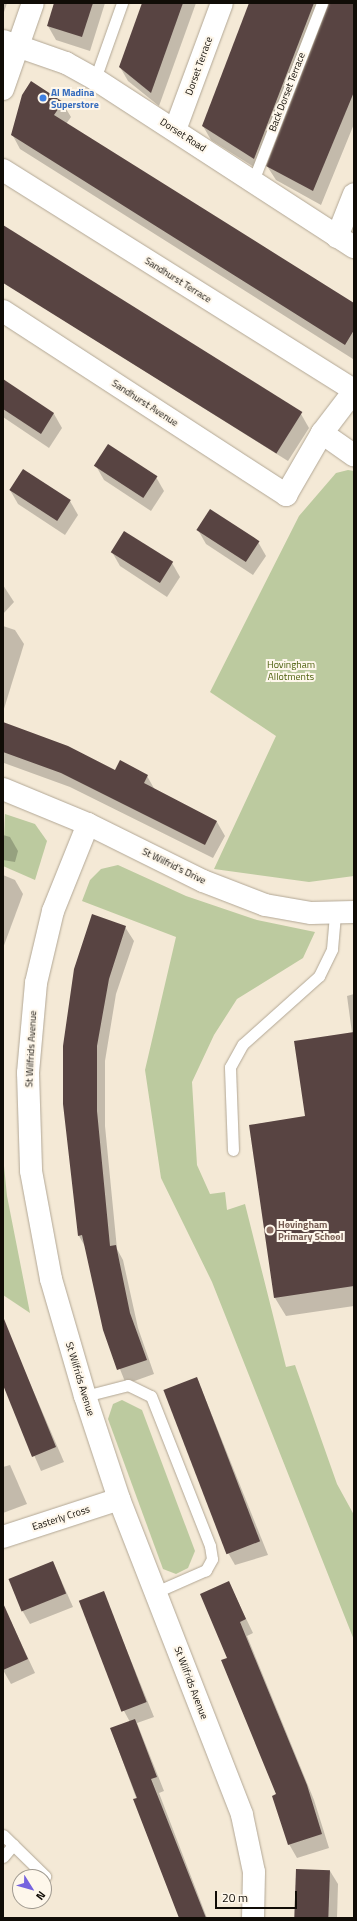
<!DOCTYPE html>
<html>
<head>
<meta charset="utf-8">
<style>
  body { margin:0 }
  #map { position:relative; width:357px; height:1921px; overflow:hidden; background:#f4e9d6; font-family:"Titillium Web",sans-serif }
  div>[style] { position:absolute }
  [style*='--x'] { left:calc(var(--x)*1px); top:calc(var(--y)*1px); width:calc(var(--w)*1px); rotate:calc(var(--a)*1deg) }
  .green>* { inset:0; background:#bcca9f }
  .shadow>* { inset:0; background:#0003 }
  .building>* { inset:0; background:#584442; transform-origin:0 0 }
  .roads { filter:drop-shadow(0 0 1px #b2a795) drop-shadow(0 0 1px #b2a795) }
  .service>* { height:11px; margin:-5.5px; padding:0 5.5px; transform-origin:5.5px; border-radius:5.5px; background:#fff }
  .minor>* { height:22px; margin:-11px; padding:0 11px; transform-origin:11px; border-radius:11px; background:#fff }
  .tertiary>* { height:22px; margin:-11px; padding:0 11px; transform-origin:11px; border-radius:11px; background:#fff }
  .dots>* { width:11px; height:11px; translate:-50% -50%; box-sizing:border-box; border:2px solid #fef7eb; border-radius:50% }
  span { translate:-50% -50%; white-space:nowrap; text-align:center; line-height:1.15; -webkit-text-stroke:4px #fef7eb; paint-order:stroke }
  .street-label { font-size:10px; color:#100c06 }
  .shop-label { font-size:10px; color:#366cbe; font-weight:700 }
  .left { translate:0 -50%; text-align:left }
  .park-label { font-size:10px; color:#4e610f }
  .education-label { font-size:10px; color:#785e54; font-weight:700 }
  .frame { position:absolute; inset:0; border:4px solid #100c06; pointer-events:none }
  .north { position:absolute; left:12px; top:1869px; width:40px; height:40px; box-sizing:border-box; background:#fef7eb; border:1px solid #9f998f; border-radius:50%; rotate:127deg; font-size:11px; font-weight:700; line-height:16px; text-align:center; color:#100c06 }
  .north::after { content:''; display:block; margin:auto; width:14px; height:18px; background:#7663de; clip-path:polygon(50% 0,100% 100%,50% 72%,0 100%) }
  .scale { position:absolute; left:215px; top:1891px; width:82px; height:18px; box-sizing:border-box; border:2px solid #100c06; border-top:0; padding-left:5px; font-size:12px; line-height:14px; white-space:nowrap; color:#100c06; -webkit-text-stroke:3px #fef7eb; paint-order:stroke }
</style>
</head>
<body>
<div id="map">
  <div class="green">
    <div style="clip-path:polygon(348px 470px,354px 471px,354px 876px,309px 882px,214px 869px,276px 736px,210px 692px,299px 516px,336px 473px)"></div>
    <div style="clip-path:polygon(5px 814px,35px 824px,47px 841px,35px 880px,3px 866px)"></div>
    <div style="clip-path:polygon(118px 865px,186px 896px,257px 920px,315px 932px,303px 958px,237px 999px,214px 1035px,192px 1082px,197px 1165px,210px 1194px,225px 1192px,227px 1210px,245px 1204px,286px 1367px,295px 1365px,337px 1484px,354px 1515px,354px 1640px,212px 1282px,161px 1178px,145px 1070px,176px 937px,82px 901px,90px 880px,101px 869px)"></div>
    <div style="clip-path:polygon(3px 1156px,7px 1196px,30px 1313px,3px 1295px)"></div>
    <div style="clip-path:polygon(122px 1400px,142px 1410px,195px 1551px,188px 1568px,176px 1574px,163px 1569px,108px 1419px,113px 1404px)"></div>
  </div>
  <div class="shadow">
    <div style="clip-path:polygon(3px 3px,7px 3px,3px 15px)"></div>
    <div style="clip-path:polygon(55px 3px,105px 3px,90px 51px,56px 40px,48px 26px)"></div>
    <div style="clip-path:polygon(143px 3px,196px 3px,159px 106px,128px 81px,120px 67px)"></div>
    <div style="clip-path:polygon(250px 3px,354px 3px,354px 124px,321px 205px,276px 180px,267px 166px,327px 13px,262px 172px,211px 140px,203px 126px)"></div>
    <div style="clip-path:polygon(62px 102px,71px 117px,66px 124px,354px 305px,353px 359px,20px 149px,12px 134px)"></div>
    <div style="clip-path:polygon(3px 226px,301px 414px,309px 428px,288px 461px,3px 282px)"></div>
    <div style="clip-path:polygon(7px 383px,54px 414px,62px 428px,49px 448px,3px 417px,3px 388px)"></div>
    <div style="clip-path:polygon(96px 466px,156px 477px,164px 491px,151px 511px,104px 480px)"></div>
    <div style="clip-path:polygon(10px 490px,70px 501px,78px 515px,65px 535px,18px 504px)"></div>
    <div style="clip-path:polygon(198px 530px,258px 542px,266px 556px,253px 575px,206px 544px)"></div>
    <div style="clip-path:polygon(112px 552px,172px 563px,180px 577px,167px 597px,120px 566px)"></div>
    <div style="clip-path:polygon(3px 585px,14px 602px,3px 614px)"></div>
    <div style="clip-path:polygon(3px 626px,15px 630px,24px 644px,3px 712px)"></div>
    <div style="clip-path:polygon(3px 730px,115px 771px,147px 776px,155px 790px,217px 822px,225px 836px,213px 858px,70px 787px,4px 763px)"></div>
    <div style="clip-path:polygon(3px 835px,10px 837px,18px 851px,15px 862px,3px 860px)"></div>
    <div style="clip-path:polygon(3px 875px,15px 880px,23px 894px,3px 948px)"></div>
    <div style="clip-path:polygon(125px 927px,134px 941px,116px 994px,105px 1061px,105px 1126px,117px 1249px,123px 1260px,138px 1328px,154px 1374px,126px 1384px,104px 1330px,86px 1248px,79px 1236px,64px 1104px)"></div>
    <div style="clip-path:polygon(354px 994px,354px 1306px,286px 1316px,275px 1298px,250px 1125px,306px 1117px,352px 1033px,347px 996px)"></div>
    <div style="clip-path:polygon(10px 1337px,64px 1462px,41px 1471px,3px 1384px,3px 1340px)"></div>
    <div style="clip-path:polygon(197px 1378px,268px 1555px,235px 1565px,227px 1551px)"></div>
    <div style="clip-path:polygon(10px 1465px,27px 1504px,3px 1513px,3px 1467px)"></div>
    <div style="clip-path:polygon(53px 1562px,73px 1607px,30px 1624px,22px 1610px)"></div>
    <div style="clip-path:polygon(229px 1583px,253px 1633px,247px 1636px,314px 1800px,329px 1848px,297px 1858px,289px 1844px,277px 1795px,229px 1658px)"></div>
    <div style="clip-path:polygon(103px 1592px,154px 1717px,137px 1723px,164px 1791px,159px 1793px,207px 1918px,180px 1918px,111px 1729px,130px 1722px,124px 1711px)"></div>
    <div style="clip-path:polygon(6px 1611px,35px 1673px,11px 1684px,3px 1670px)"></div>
    <div style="clip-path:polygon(330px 1871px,338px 1884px,337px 1918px,296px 1918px)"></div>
  </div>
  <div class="building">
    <div style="clip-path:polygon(54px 3px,93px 3px,82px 37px,47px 26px)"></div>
    <div style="clip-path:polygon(142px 3px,183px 3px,151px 93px,119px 67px)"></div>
    <div style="clip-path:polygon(249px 3px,314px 3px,254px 159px,202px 126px)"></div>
    <div style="clip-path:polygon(329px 3px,354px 3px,354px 92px,313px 191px,266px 166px)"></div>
    <div style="clip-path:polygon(31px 81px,63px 102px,54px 115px,354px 303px,354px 330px,345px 345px,11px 135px,22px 95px)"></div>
    <div style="left:3px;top:225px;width:353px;height:49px;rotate:32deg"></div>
    <div style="clip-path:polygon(3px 379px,54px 413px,41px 434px,3px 409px)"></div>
    <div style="left:108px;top:444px;width:59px;height:26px;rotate:33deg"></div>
    <div style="left:23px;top:469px;width:57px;height:25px;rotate:33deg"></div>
    <div style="left:210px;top:509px;width:59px;height:25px;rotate:33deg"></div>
    <div style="left:124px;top:531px;width:58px;height:25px;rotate:32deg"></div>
    <div style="clip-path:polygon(3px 722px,68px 746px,115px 770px,120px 760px,148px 775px,144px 783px,217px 821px,205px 845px,61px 773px,3px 752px)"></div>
    <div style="clip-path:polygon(92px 914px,126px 926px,109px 979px,97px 1046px,97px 1111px,110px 1246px,116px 1245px,130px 1313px,147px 1360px,117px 1370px,103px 1330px,82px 1235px,78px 1236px,63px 1104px,63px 1046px,74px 969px)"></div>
    <div style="clip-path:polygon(354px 1032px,354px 1286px,274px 1298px,249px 1125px,305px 1116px,294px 1041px)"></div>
    <div style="clip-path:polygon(4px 1319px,56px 1447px,32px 1457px,3px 1385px)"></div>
    <div style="left:197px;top:1377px;width:176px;height:36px;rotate:69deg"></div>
    <div style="left:53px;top:1561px;width:35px;height:48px;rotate:68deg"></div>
    <div style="clip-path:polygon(229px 1581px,246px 1619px,240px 1622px,307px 1785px,322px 1834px,288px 1845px,272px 1796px,276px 1794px,221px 1660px,227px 1658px,200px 1594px)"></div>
    <div style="left:104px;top:1591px;width:119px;height:27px;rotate:69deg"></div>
    <div style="clip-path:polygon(3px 1603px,28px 1659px,3px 1670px)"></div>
    <div style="clip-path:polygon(135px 1719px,157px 1777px,151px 1779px,206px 1918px,179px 1918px,133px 1799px,137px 1798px,110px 1728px)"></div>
    <div style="left:296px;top:1869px;width:34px;height:49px;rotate:2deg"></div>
  </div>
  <div class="roads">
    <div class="service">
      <div style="--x:95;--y:79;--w:81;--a:-70.4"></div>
      <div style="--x:253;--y:181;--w:191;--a:-68.8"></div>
      <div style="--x:233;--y:1150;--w:83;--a:-92.1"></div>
      <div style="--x:230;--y:1067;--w:26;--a:-61"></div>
      <div style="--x:243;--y:1044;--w:102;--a:-41.8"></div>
      <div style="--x:319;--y:976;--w:30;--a:-64"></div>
      <div style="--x:332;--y:949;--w:36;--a:-85"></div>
      <div style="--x:85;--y:1396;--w:44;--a:-14.3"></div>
      <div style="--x:128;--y:1385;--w:25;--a:26"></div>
      <div style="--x:151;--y:1396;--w:161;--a:68.5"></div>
      <div style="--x:210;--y:1546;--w:13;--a:81"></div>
      <div style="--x:212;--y:1559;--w:13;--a:119"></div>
      <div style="--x:206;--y:1570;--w:55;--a:156.3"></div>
      <div style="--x:3;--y:1835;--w:59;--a:44.3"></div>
      <div style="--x:3;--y:1857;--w:16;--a:-50"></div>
    </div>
    <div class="minor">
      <div style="--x:3;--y:41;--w:67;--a:19.2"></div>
      <div style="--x:66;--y:63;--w:33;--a:29"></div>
      <div style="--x:95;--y:79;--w:309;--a:33"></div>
      <div style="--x:3;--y:89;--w:91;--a:-70.8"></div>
      <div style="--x:175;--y:130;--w:135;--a:-69.7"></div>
      <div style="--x:3;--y:170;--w:414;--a:32.1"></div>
      <div style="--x:337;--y:237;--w:46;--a:-68.4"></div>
      <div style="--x:3;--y:311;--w:338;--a:33"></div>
      <div style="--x:286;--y:495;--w:72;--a:-59.9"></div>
      <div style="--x:322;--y:433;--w:53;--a:-52.7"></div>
      <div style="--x:322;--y:433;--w:39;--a:35"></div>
      <div style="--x:88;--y:824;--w:94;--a:111.9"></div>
      <div style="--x:53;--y:911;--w:74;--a:103.3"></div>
      <div style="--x:36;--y:983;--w:90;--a:95.1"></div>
      <div style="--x:28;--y:1073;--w:98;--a:88.2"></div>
      <div style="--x:31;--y:1171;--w:110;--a:79.5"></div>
      <div style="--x:51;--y:1279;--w:122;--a:73.8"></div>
      <div style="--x:85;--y:1396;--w:108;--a:71.7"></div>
      <div style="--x:119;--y:1499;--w:339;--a:68.7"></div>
      <div style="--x:242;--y:1815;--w:58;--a:78.1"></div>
      <div style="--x:254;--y:1872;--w:46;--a:91.2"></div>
      <div style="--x:3;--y:1537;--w:122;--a:-18.1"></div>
    </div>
    <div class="tertiary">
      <div style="--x:3;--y:789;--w:92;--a:22.4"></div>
      <div style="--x:88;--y:824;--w:128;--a:26.4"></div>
      <div style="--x:203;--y:881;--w:66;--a:21.2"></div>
      <div style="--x:265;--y:905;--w:47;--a:9.9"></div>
      <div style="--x:311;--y:913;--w:43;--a:-1.3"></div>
    </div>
  </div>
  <div class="dots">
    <div style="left:43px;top:98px;background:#3f7fe0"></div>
    <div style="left:270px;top:1230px;background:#8d6e63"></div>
  </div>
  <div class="street-label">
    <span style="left:199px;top:66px;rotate:-70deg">Dorset Terrace</span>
    <span style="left:287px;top:92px;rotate:-69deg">Back Dorset Terrace</span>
    <span style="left:183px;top:135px;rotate:33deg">Dorset Road</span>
    <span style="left:178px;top:280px;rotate:32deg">Sandhurst Terrace</span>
    <span style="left:145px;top:403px;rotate:33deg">Sandhurst Avenue</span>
    <span style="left:174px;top:866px;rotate:26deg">St Wilfrid's Drive</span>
    <span style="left:31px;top:1049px;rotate:-87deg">St Wilfrids Avenue</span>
    <span style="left:80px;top:1379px;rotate:73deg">St Wilfrids Avenue</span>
    <span style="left:61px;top:1518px;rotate:-18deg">Easterly Cross</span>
    <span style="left:191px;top:1683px;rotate:69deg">St Wilfrids Avenue</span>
  </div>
  <div class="shop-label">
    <span class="left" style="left:51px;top:98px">Al Madina<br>Superstore</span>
  </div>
  <div class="park-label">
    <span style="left:291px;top:670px">Hovingham<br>Allotments</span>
  </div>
  <div class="education-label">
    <span class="left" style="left:278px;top:1230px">Hovingham<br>Primary School</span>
  </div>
  <div class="frame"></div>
  <div class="north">N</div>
  <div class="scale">20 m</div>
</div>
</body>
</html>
